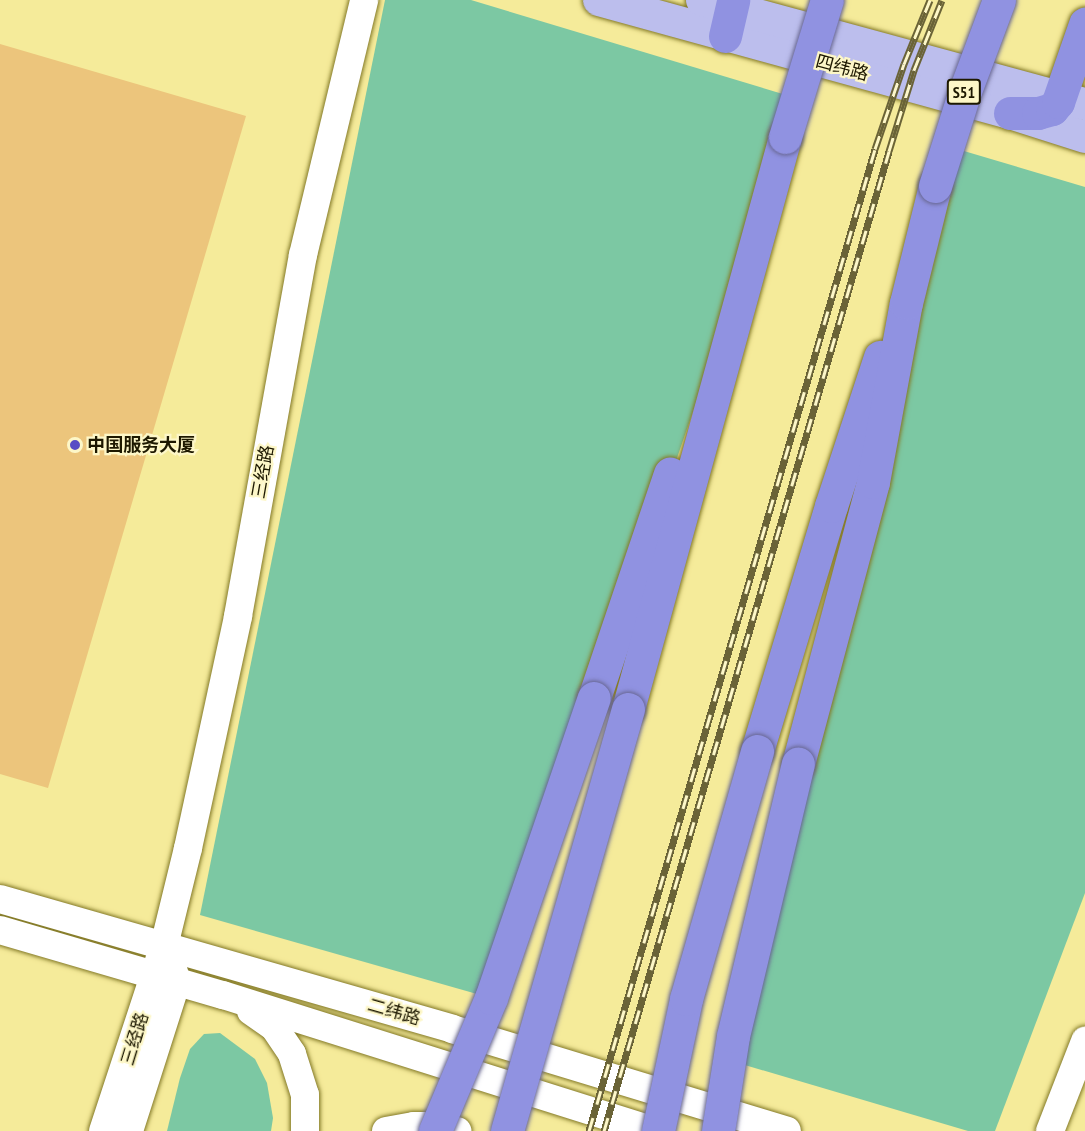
<!DOCTYPE html>
<html>
<head>
<meta charset="utf-8">
<style>
  body { margin:0 }
  #map { position:relative; width:1085px; height:1131px; overflow:hidden; background:#f5eb9a; font-family:"PT Sans Narrow","Noto Sans SC",sans-serif }
  div>[style] { position:absolute }
  [style*='--x'] { left:calc(var(--x)*1px); top:calc(var(--y)*1px); width:calc(var(--w)*1px); rotate:calc(var(--a)*1deg) }
  .green>* { inset:0; background:#7cc8a3 }
  .building>* { inset:0; background:#ecc57c }
  .roads { filter:drop-shadow(0 0 2px #837927) drop-shadow(0 0 2px #837927) }
  .secondary>* { height:28px; margin:-14px; padding:0 14px; transform-origin:14px; border-radius:14px; background:#fff }
  .primary>* { height:32px; margin:-16px; padding:0 16px; transform-origin:16px; border-radius:16px; background:#bcbeed }
  .highway>* { height:33px; margin:-16.5px; padding:0 16.5px; transform-origin:16.5px; border-radius:16.5px; background:#9092e1 }
  .rail>* { height:7px; margin-top:-3.5px; transform-origin:0; background:repeating-linear-gradient(90deg,#fdf7c8 0 14px,#6a6337 0 28px); box-sizing:border-box; border-block:2px solid #6a6337 }
  .bridges { filter:drop-shadow(0 0 2px #686792) drop-shadow(0 0 2px #686792) }
  .highway-bridge>* { height:33px; margin:-16.5px; padding:0 16.5px; transform-origin:16.5px; border-radius:16.5px; background:#9092e1 }
  .dots>* { width:16px; height:16px; translate:-50% -50%; box-sizing:border-box; border:3px solid #fdf7c8; border-radius:50% }
  span { translate:-50% -50%; white-space:nowrap; text-align:center; line-height:1.15; -webkit-text-stroke:4.5px #fdf7c8; paint-order:stroke }
  .shield-label span { padding:2px 4px; background:#fdf7c8; border:2px solid; border-radius:4px; -webkit-text-stroke-width:0 }
  .shield-label { font-size:16px; color:#1d1800; font-weight:700 }
  .street-label { font-size:18px; color:#1d1800 }
  .poi-label { font-size:18px; color:#1d1800; font-weight:700 }
  .left { translate:0 -50%; text-align:left }
</style>
</head>
<body>
<div id="map">
  <div class="green">
    <div style="clip-path:polygon(385px 0,471px 0,796px 98px,770px 188px,491px 998px,200px 915px)"></div>
    <div style="clip-path:polygon(947px 146px,1085px 187px,1085px 893px,995px 1131px,968px 1131px,728px 1060px)"></div>
    <div style="clip-path:polygon(220px 1033px,255px 1059px,267px 1083px,273px 1118px,271px 1131px,167px 1131px,180px 1078px,190px 1049px,204px 1034px)"></div>
  </div>
  <div class="building">
    <div style="clip-path:polygon(0 44px,246px 116px,48px 788px,0 774px)"></div>
  </div>
  <div class="roads">
    <div class="secondary">
      <div style="--x:0;--y:899;--w:470;--a:16"></div>
      <div style="--x:452;--y:1029;--w:350;--a:16.9"></div>
      <div style="--x:0;--y:930;--w:232;--a:16.3"></div>
      <div style="--x:223;--y:995;--w:452;--a:17.5"></div>
      <div style="--x:251;--y:1011;--w:28;--a:35"></div>
      <div style="--x:274;--y:1027;--w:32;--a:56"></div>
      <div style="--x:292;--y:1054;--w:43;--a:72.4"></div>
      <div style="--x:305;--y:1095;--w:36;--a:90"></div>
      <div style="--x:103;--y:1131;--w:195;--a:-71.8"></div>
      <div style="--x:164;--y:946;--w:101;--a:-76.2"></div>
      <div style="--x:188;--y:848;--w:237;--a:-77.8"></div>
      <div style="--x:238;--y:616;--w:367;--a:-79.8"></div>
      <div style="--x:303;--y:255;--w:262;--a:-76.5"></div>
      <div style="--x:129;--y:1131;--w:157;--a:-72.3"></div>
      <div style="--x:177;--y:981;--w:18;--a:-109"></div>
      <div style="--x:386;--y:1131;--w:28;--a:-10"></div>
      <div style="--x:414;--y:1126;--w:19;--a:0"></div>
      <div style="--x:433;--y:1126;--w:25;--a:12"></div>
      <div style="--x:1050;--y:1131;--w:97;--a:-68.7"></div>
    </div>
    <div class="primary">
      <div style="--x:599;--y:0;--w:426;--a:15.4"></div>
      <div style="--x:1010;--y:113;--w:79;--a:17.7"></div>
      <div style="--x:702;--y:0;--w:397;--a:15.2"></div>
    </div>
    <div class="highway">
      <div style="--x:725;--y:36;--w:37;--a:-77"></div>
      <div style="--x:1010;--y:113;--w:28;--a:0"></div>
      <div style="--x:1038;--y:113;--w:15;--a:-16"></div>
      <div style="--x:1052;--y:109;--w:9;--a:-49"></div>
      <div style="--x:1058;--y:102;--w:83;--a:-70.9"></div>
      <div style="--x:594;--y:698;--w:237;--a:-71.3"></div>
      <div style="--x:628;--y:709;--w:593;--a:-74.65"></div>
      <div style="--x:757;--y:751;--w:256;--a:-73.2"></div>
      <div style="--x:831;--y:506;--w:157;--a:-71.8"></div>
      <div style="--x:798;--y:764;--w:292;--a:-75.1"></div>
      <div style="--x:873;--y:482;--w:182;--a:-79.6"></div>
      <div style="--x:906;--y:303;--w:121;--a:-76.1"></div>
    </div>
  </div>
  <div class="rail">
    <div style="--x:589;--y:1131;--w:1023;--a:-73.76"></div>
    <div style="--x:875;--y:149;--w:90;--a:-71.2"></div>
    <div style="--x:904;--y:64;--w:69;--a:-67.9"></div>
    <div style="--x:604;--y:1131;--w:1021;--a:-73.78"></div>
    <div style="--x:889;--y:151;--w:85;--a:-72.8"></div>
    <div style="--x:914;--y:70;--w:75;--a:-68.2"></div>
  </div>
  <div class="bridges">
    <div class="highway-bridge">
      <div style="--x:785;--y:137;--w:143;--a:-73"></div>
      <div style="--x:935;--y:186;--w:100;--a:-72.5"></div>
      <div style="--x:965;--y:91;--w:97;--a:-69.5"></div>
      <div style="--x:435;--y:1131;--w:144;--a:-67.2"></div>
      <div style="--x:491;--y:998;--w:317;--a:-71.1"></div>
      <div style="--x:507;--y:1131;--w:439;--a:-74"></div>
      <div style="--x:658;--y:1131;--w:135;--a:-78"></div>
      <div style="--x:686;--y:999;--w:258;--a:-74"></div>
      <div style="--x:718;--y:1131;--w:96;--a:-81"></div>
      <div style="--x:733;--y:1036;--w:280;--a:-76.6"></div>
    </div>
  </div>
  <div class="dots">
    <div style="left:75px;top:445px;background:#584cc4"></div>
  </div>
  <div class="shield-label">
    <span style="left:964px;top:92px">S51</span>
  </div>
  <div class="street-label">
    <span style="left:842px;top:68px;rotate:15deg">四纬路</span>
    <span style="left:263px;top:472px;rotate:-80deg">三经路</span>
    <span style="left:394px;top:1012px;rotate:16deg">二纬路</span>
    <span style="left:135px;top:1039px;rotate:-73deg">三经路</span>
  </div>
  <div class="poi-label">
    <span class="left" style="left:87px;top:445px">中国服务大厦</span>
  </div>
</div>
</body>
</html>
